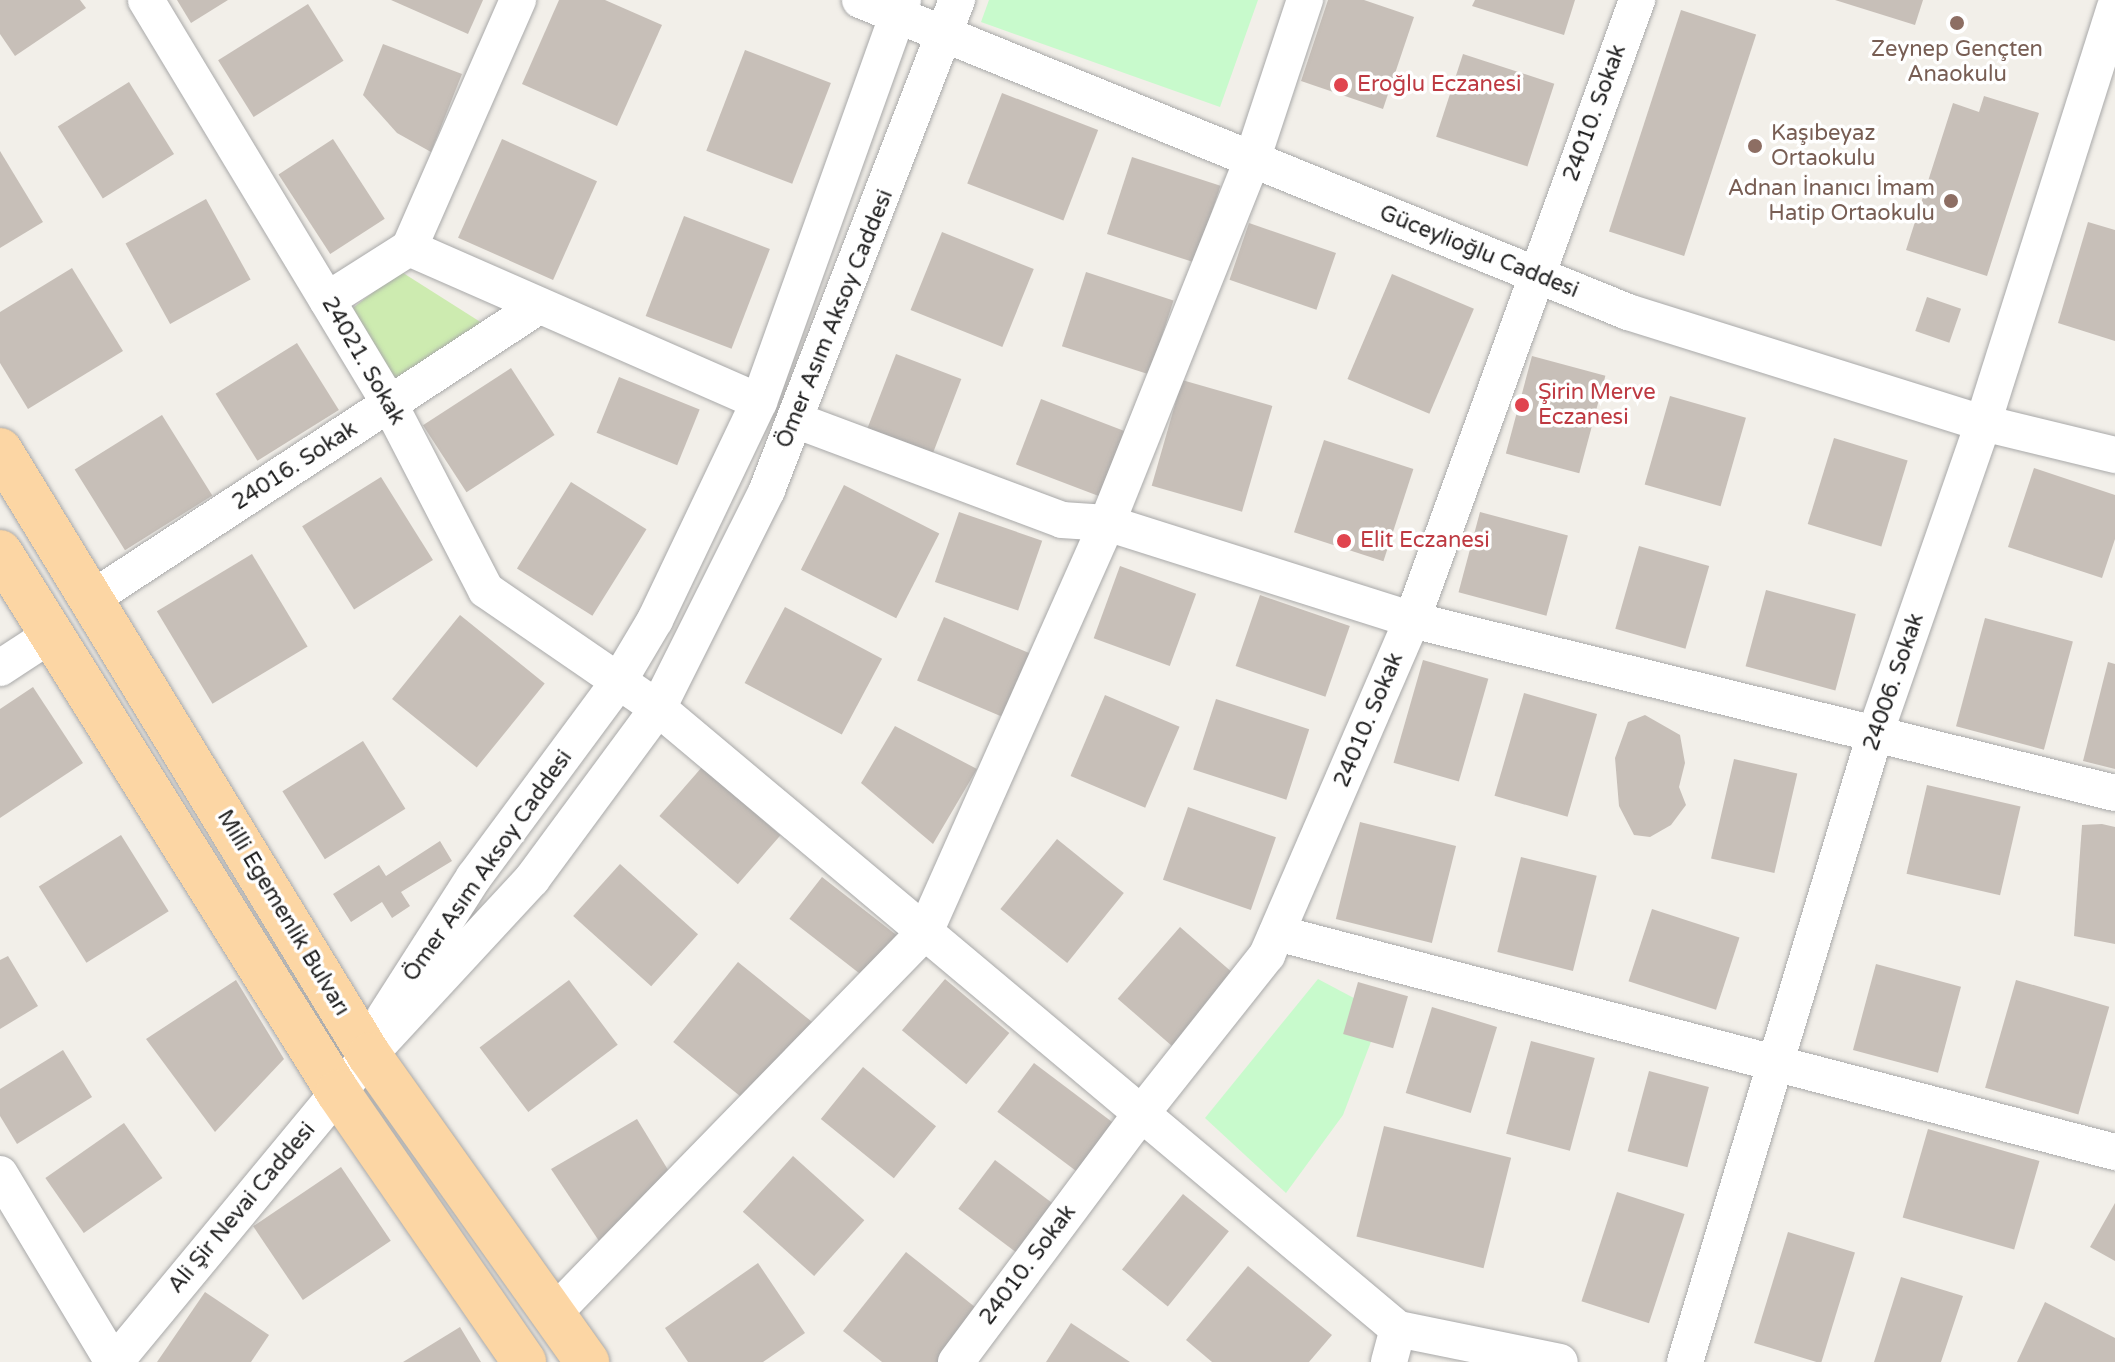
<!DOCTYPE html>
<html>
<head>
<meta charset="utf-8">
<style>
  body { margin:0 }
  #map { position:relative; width:2115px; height:1362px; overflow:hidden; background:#f2efe9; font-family:"Varela Round",sans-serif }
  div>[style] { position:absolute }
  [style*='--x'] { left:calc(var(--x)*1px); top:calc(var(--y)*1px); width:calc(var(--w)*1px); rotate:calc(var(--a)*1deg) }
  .grass>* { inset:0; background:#cdebb0 }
  .park>* { inset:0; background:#c8facc }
  .building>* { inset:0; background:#c7bfb8; transform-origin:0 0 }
  .roads { filter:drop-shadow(0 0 2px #a9a9a9) drop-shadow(0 0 2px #a9a9a9) }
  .minor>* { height:36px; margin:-18px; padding:0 18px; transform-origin:18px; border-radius:18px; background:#fff }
  .major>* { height:44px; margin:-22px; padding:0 22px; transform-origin:22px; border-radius:22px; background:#fcd6a4 }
  .dots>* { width:22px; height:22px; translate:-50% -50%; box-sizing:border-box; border:4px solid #fff; border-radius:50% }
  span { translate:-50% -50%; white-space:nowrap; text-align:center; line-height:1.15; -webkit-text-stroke:7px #fff; paint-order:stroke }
  .education-label { font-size:22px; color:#785e54 }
  .left { translate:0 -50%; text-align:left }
  .right { translate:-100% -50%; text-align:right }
  .health-label { font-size:22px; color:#be3a42 }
  .street-label { font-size:22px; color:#222 }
</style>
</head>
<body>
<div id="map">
  <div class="grass">
    <div style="clip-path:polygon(400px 271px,482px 323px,395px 385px,353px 308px)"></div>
  </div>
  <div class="park">
    <div style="clip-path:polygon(989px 0,1258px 0,1220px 107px,981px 22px)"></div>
    <div style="clip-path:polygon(1318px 979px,1382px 1013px,1343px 1115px,1286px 1193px,1205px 1118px)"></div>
  </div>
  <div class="building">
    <div style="clip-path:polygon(0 0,80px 0,86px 8px,15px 56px,0 34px)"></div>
    <div style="clip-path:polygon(177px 0,228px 0,191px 23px)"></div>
    <div style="clip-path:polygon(391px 0,483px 0,468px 34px)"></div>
    <div style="clip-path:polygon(559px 0,605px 0,662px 25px,617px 126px,522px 84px)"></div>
    <div style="clip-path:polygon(1328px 0,1364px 0,1414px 17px,1383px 109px,1301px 81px)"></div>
    <div style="clip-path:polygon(1475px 0,1575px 0,1564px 35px,1472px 6px)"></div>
    <div style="clip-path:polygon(1835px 0,1923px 0,1915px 25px)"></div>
    <div style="left:308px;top:4px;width:67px;height:106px;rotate:58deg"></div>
    <div style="left:1681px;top:10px;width:79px;height:233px;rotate:18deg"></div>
    <div style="clip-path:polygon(383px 44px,462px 74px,431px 152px,397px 133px,363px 95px)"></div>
    <div style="left:745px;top:50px;width:92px;height:108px;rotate:21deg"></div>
    <div style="left:1463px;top:54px;width:96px;height:87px;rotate:18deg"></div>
    <div style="left:129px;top:82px;width:85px;height:84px;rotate:58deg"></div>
    <div style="left:1002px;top:93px;width:103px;height:97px;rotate:21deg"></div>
    <div style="clip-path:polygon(1984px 96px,2039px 113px,1987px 276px,1906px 250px,1953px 103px,1979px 112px)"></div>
    <div style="left:333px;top:139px;width:95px;height:65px;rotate:57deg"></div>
    <div style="left:502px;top:139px;width:104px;height:108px;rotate:24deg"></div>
    <div style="clip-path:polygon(0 151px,43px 222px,0 248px)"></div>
    <div style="left:1132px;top:157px;width:93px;height:81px;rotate:18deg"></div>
    <div style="left:206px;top:199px;width:92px;height:92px;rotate:61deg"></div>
    <div style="left:684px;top:216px;width:92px;height:107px;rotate:21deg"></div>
    <div style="clip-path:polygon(2088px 222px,2115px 230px,2115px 341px,2058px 323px)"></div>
    <div style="left:1249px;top:223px;width:92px;height:60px;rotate:19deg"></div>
    <div style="left:942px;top:232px;width:99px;height:84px;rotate:22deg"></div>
    <div style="clip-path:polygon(72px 268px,123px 351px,28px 409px,0 363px,0 312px)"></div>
    <div style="left:1086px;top:272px;width:92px;height:78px;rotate:18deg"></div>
    <div style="left:1392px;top:274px;width:89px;height:114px;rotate:23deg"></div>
    <div style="left:1927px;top:297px;width:36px;height:36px;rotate:19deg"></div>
    <div style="left:297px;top:343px;width:79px;height:96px;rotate:58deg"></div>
    <div style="left:896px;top:354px;width:70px;height:85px;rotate:21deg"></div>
    <div style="left:1532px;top:356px;width:76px;height:101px;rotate:15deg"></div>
    <div style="left:511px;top:368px;width:80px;height:105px;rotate:57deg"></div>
    <div style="left:619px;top:377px;width:87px;height:60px;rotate:22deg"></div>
    <div style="left:1182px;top:380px;width:94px;height:110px;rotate:16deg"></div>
    <div style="left:1670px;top:396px;width:79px;height:92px;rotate:16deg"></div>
    <div style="left:1041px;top:399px;width:90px;height:70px;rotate:21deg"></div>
    <div style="left:162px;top:415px;width:95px;height:103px;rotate:58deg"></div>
    <div style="left:1834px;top:438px;width:77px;height:90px;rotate:17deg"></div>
    <div style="left:1324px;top:440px;width:94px;height:97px;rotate:18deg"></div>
    <div style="clip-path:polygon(2034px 468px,2115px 495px,2115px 539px,2102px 578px,2008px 547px)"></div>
    <div style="left:381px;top:477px;width:98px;height:93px;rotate:58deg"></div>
    <div style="left:571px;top:482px;width:89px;height:102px;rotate:32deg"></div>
    <div style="left:844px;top:485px;width:107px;height:95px;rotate:27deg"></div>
    <div style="left:959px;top:512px;width:88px;height:74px;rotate:19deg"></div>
    <div style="left:1480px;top:512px;width:91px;height:83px;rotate:15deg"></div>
    <div style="left:1639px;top:546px;width:73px;height:86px;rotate:16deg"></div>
    <div style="left:252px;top:554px;width:108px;height:111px;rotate:59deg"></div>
    <div style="left:1120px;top:566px;width:81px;height:77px;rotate:20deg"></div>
    <div style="left:1766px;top:590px;width:93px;height:79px;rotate:15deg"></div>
    <div style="left:1260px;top:595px;width:95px;height:75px;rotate:19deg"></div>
    <div style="left:785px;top:607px;width:110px;height:86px;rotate:28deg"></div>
    <div style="left:460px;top:615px;width:109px;height:108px;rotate:39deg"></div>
    <div style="left:944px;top:617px;width:95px;height:69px;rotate:23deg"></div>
    <div style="left:1985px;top:618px;width:91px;height:112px;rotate:15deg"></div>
    <div style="left:1423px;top:660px;width:68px;height:107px;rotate:16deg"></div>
    <div style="clip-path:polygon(2108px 662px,2115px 664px,2115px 769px,2083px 761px)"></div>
    <div style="clip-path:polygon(33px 687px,83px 763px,0 818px,0 709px)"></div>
    <div style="left:1524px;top:693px;width:76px;height:107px;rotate:16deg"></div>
    <div style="left:1105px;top:695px;width:81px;height:88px;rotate:23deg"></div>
    <div style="left:1216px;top:699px;width:98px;height:74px;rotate:18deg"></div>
    <div style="clip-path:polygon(1645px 715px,1680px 735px,1685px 763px,1679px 787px,1686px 805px,1671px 825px,1650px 837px,1634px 835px,1619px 806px,1615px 758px,1628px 722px)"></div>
    <div style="clip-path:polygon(895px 726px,977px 769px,933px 844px,861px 783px)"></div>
    <div style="left:363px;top:741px;width:80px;height:95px;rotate:58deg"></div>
    <div style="left:1734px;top:759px;width:65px;height:102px;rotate:13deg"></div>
    <div style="left:702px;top:767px;width:104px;height:65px;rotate:41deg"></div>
    <div style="left:1927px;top:785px;width:96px;height:91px;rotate:13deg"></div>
    <div style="left:1188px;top:807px;width:93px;height:77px;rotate:19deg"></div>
    <div style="left:1360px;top:822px;width:99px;height:100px;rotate:14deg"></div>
    <div style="clip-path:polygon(2102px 824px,2115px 827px,2115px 944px,2074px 936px,2082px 825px)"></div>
    <div style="left:121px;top:835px;width:90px;height:97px;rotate:58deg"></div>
    <div style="left:1057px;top:839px;width:86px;height:90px;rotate:39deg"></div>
    <div style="clip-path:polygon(440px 841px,452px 861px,401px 892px,410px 906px,392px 918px,382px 902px,351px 922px,333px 894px,379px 865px,386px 876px)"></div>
    <div style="left:1521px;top:857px;width:78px;height:98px;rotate:14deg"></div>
    <div style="left:620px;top:864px;width:105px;height:70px;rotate:42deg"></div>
    <div style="left:822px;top:877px;width:96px;height:53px;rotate:38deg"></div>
    <div style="left:1652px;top:909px;width:92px;height:76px;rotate:18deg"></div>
    <div style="left:1180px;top:927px;width:72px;height:95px;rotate:41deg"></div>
    <div style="clip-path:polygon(8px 956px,38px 1006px,0 1029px,0 960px)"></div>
    <div style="left:738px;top:962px;width:99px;height:103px;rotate:39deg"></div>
    <div style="left:1876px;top:964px;width:88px;height:89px;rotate:15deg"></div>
    <div style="left:945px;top:979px;width:84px;height:67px;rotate:40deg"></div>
    <div style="clip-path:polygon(236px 980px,284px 1059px,215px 1132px,146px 1039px)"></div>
    <div style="left:569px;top:980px;width:81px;height:112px;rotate:53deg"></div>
    <div style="left:2016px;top:980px;width:97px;height:112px;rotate:16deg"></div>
    <div style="left:1358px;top:982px;width:52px;height:54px;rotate:16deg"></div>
    <div style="left:1432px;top:1007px;width:68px;height:90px;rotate:17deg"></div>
    <div style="left:1531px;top:1041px;width:66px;height:96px;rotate:15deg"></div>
    <div style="clip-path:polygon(63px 1050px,92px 1097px,17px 1144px,0 1116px,0 1089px)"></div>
    <div style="left:1034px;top:1063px;width:102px;height:61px;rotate:37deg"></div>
    <div style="left:863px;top:1067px;width:94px;height:67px;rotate:39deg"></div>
    <div style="left:1649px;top:1071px;width:62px;height:83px;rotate:15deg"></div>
    <div style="clip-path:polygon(637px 1119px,673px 1178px,599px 1241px,551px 1169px)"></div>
    <div style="left:124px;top:1123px;width:67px;height:96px;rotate:55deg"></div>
    <div style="left:1384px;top:1126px;width:131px;height:114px;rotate:14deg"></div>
    <div style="left:1928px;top:1129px;width:116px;height:92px;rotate:16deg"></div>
    <div style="left:793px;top:1156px;width:96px;height:75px;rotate:42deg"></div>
    <div style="left:995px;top:1160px;width:82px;height:61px;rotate:37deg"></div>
    <div style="left:341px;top:1167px;width:89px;height:106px;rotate:56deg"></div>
    <div style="left:1617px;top:1192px;width:71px;height:115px;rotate:18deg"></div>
    <div style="left:1183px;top:1194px;width:59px;height:97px;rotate:39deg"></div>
    <div style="clip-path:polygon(2115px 1203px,2115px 1261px,2090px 1247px)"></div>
    <div style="left:1788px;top:1232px;width:70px;height:116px;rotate:17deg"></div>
    <div style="clip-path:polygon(906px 1252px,980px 1311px,940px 1362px,882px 1362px,843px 1331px)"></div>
    <div style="clip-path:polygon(758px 1263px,805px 1333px,763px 1362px,688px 1362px,665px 1328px)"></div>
    <div style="clip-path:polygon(1248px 1266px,1332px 1335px,1309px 1362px,1212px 1362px,1186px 1340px)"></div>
    <div style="clip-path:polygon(1901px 1277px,1963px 1296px,1941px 1362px,1874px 1362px)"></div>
    <div style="clip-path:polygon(205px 1292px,269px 1335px,251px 1362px,157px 1362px)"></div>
    <div style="clip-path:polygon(2045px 1302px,2115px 1338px,2115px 1362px,2017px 1362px)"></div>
    <div style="clip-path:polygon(1071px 1323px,1130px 1362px,1046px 1362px)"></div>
    <div style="clip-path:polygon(460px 1327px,481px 1362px,403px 1362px)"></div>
  </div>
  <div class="roads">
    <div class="minor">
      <div style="--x:146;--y:0;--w:473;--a:58.9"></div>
      <div style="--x:390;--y:405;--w:208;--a:62.6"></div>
      <div style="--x:486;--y:590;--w:209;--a:34.5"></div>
      <div style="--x:658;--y:708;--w:966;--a:40"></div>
      <div style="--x:1398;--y:1329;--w:165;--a:11.5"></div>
      <div style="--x:518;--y:0;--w:271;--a:113.7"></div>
      <div style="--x:409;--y:248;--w:382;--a:23.7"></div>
      <div style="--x:860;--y:0;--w:829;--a:22.11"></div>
      <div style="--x:1628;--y:312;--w:372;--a:17.4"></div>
      <div style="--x:1983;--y:423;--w:136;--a:13.6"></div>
      <div style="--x:327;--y:300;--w:97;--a:-32.4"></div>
      <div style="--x:795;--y:420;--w:285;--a:20.5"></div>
      <div style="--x:1062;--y:520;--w:45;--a:3.8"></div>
      <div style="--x:1107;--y:523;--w:320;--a:17.6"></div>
      <div style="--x:1412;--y:620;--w:724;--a:13.83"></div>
      <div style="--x:91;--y:599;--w:535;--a:-33.19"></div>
      <div style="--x:0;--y:668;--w:62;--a:-33.2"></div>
      <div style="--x:1277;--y:933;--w:866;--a:14.65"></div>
      <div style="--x:385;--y:1016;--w:165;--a:-57.4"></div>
      <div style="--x:474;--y:877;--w:240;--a:-53.5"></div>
      <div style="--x:617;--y:684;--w:74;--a:-59.3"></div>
      <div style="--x:655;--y:620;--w:242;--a:-64.5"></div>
      <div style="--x:759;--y:402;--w:427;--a:-70.3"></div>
      <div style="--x:0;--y:1174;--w:219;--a:59"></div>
      <div style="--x:556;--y:1311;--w:529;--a:-45.77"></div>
      <div style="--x:925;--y:932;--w:448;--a:-66"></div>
      <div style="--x:1107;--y:523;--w:391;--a:-68.2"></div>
      <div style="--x:1252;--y:160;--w:169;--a:-71.7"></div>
      <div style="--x:115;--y:1362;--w:398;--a:-50.4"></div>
      <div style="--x:369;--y:1055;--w:240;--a:-47.2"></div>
      <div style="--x:532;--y:879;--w:212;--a:-53.6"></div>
      <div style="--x:658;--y:708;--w:244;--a:-63.4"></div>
      <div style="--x:767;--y:490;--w:526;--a:-68.81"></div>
      <div style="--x:956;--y:1362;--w:309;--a:-53.3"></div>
      <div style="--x:1141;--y:1114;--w:203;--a:-51.6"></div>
      <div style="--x:1267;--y:955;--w:365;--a:-66.6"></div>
      <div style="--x:1412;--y:620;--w:660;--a:-70.05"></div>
      <div style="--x:1389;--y:1362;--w:34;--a:-75"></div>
      <div style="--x:1685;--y:1362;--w:659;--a:-73.16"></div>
      <div style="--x:1876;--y:731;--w:326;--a:-70.8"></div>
      <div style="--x:1983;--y:423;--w:436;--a:-72.4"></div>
    </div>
    <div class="major">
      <div style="--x:0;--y:450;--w:709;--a:58.62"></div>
      <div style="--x:369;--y:1055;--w:377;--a:54.6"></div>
      <div style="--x:0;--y:552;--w:637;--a:57.96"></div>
      <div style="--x:338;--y:1092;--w:328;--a:55.4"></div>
    </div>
  </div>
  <div class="dots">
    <div style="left:1957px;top:23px;background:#8d6e63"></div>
    <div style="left:1341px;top:85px;background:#e0444e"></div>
    <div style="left:1755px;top:146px;background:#8d6e63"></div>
    <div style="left:1951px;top:201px;background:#8d6e63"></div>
    <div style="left:1522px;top:405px;background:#e0444e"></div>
    <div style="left:1344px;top:541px;background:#e0444e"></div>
  </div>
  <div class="education-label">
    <span style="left:1957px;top:62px">Zeynep Gençten<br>Anaokulu</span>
    <span class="left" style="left:1771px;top:146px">Kaşıbeyaz<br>Ortaokulu</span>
    <span class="right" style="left:1935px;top:201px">Adnan İnanıcı İmam<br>Hatip Ortaokulu</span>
  </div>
  <div class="health-label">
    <span class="left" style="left:1357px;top:85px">Eroğlu Eczanesi</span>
    <span class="left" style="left:1538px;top:405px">Şirin Merve<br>Eczanesi</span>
    <span class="left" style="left:1360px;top:541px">Elit Eczanesi</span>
  </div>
  <div class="street-label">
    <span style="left:1595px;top:113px;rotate:-70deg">24010. Sokak</span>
    <span style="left:1479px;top:252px;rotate:22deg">Güceylioğlu Caddesi</span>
    <span style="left:835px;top:319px;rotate:-68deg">Ömer Asım Aksoy Caddesi</span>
    <span style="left:363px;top:361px;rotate:60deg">24021. Sokak</span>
    <span style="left:295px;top:466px;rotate:-33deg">24016. Sokak</span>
    <span style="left:1894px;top:682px;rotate:-71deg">24006. Sokak</span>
    <span style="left:1369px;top:720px;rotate:-67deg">24010. Sokak</span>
    <span style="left:488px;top:866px;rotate:-55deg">Ömer Asım Aksoy Caddesi</span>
    <span style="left:283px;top:913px;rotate:59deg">Milli Egemenlik Bulvarı</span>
    <span style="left:242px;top:1208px;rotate:-50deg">Ali Şir Nevai Caddesi</span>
    <span style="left:1028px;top:1265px;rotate:-53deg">24010. Sokak</span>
  </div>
</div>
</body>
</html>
